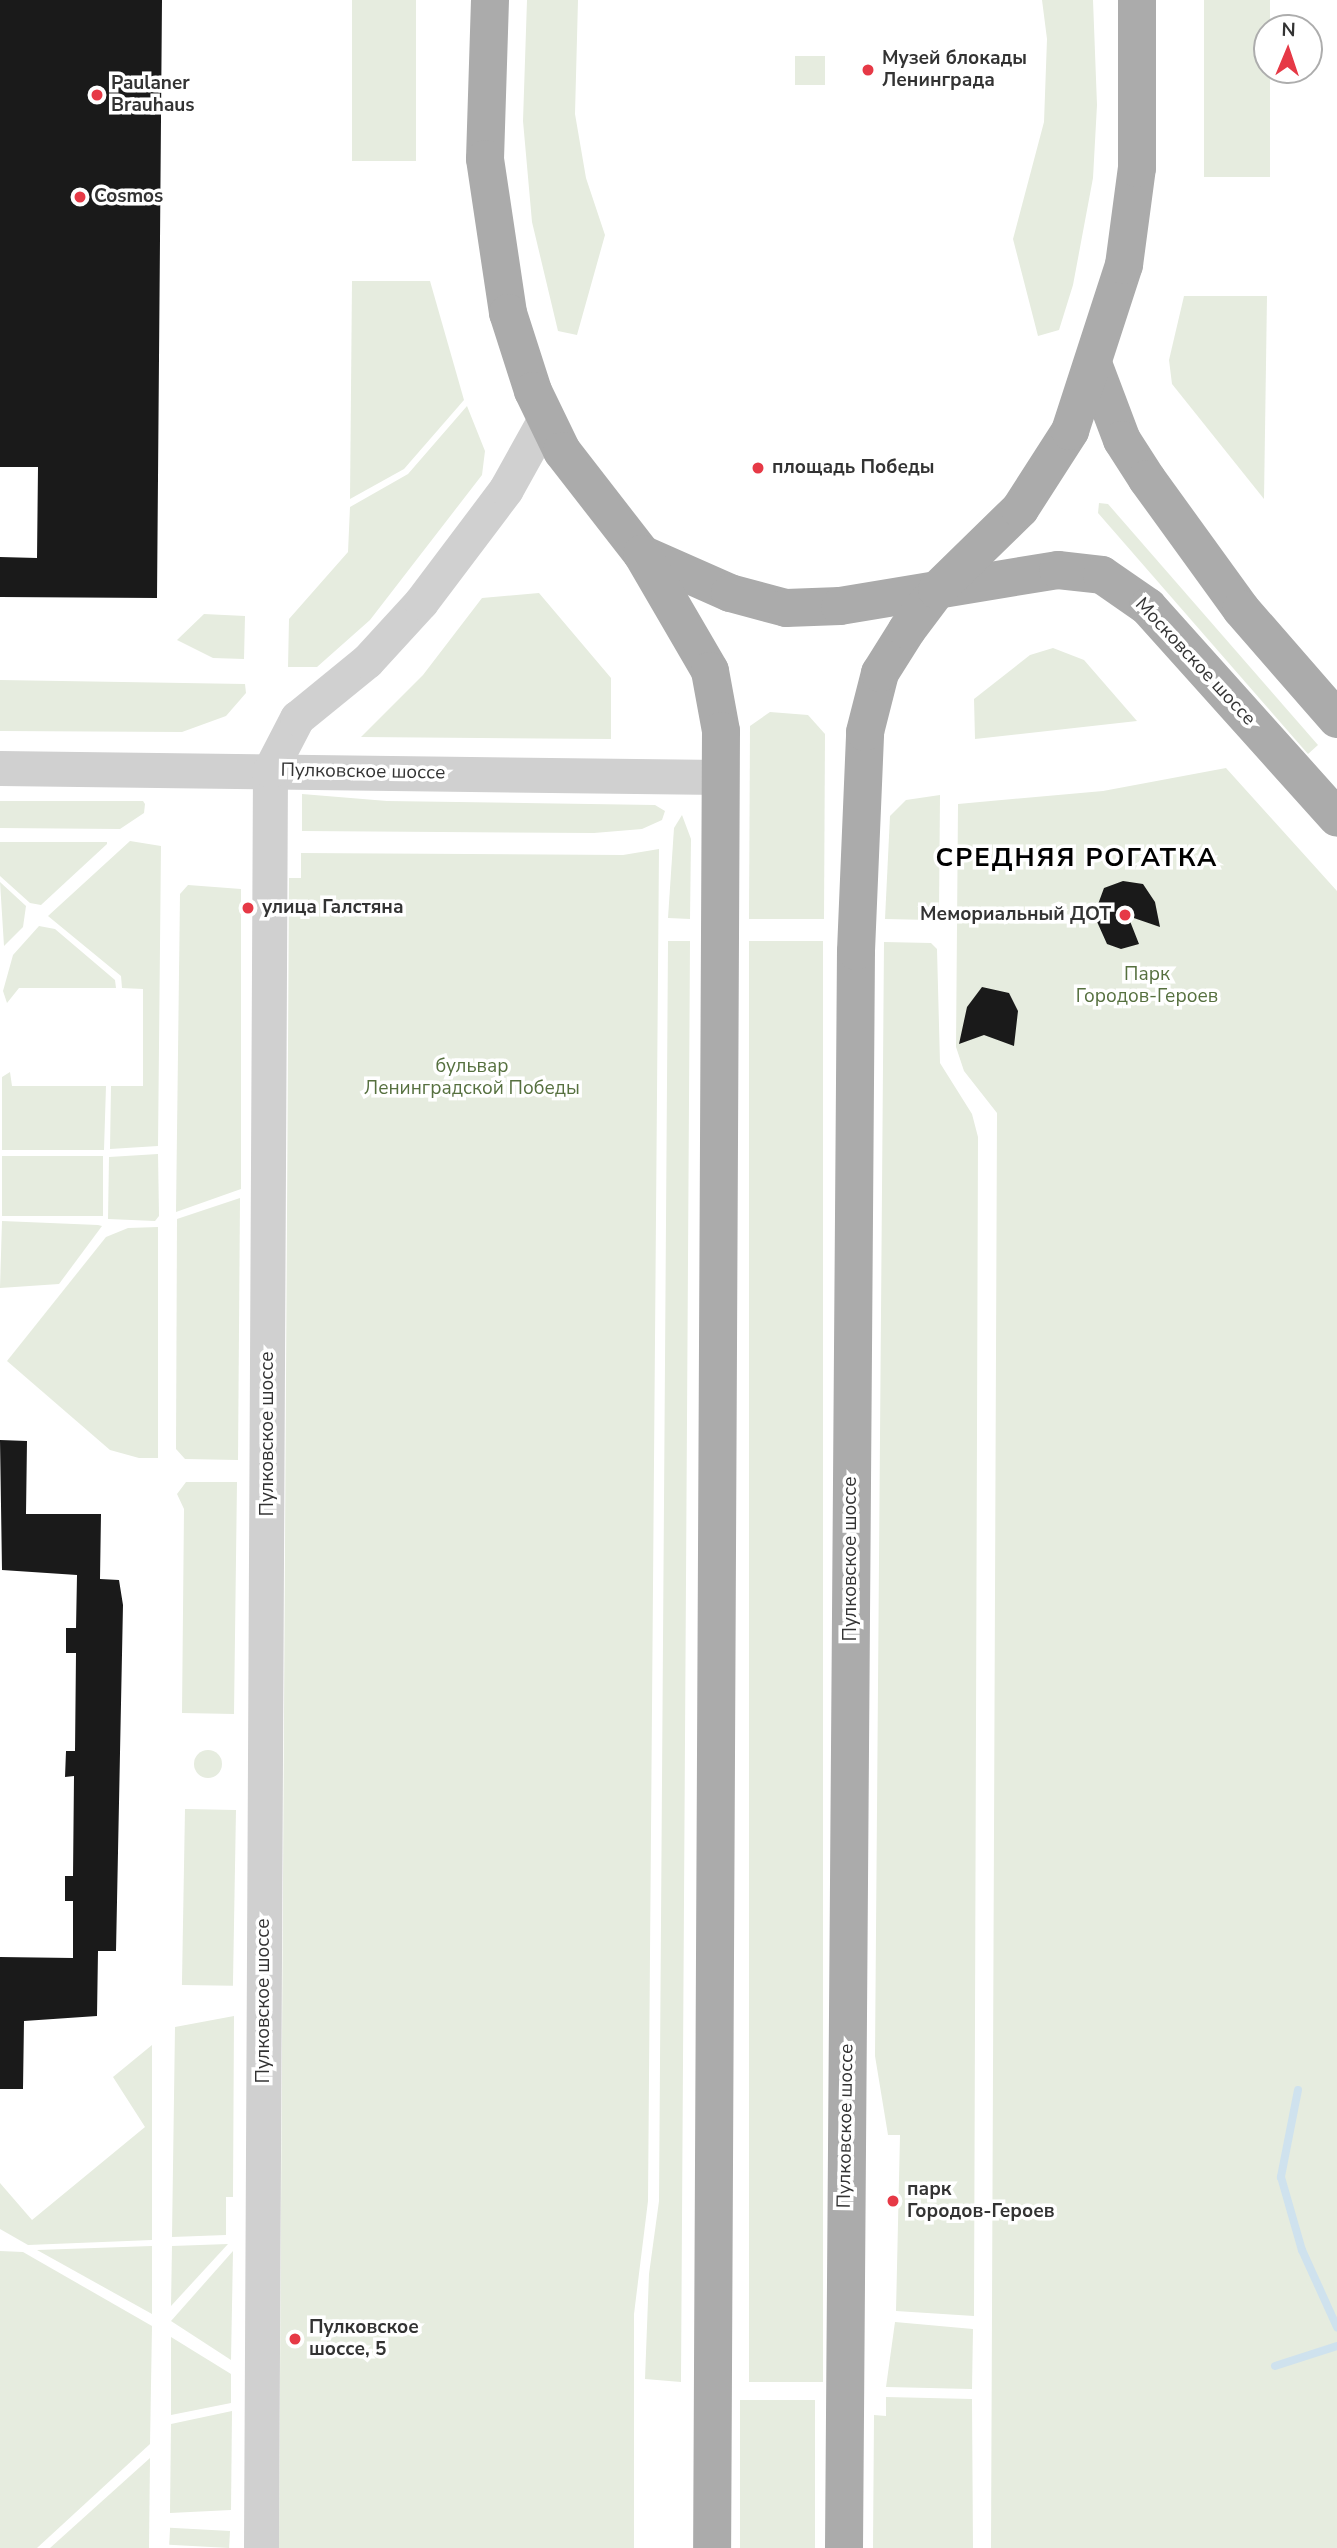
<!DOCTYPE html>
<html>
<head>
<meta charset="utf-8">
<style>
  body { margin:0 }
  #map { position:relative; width:1337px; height:2548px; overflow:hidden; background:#fff; font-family:"Nunito Sans",sans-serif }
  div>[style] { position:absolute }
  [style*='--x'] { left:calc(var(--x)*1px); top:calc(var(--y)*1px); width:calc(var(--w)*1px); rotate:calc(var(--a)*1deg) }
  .green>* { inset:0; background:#e6ecdf; transform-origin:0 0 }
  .round { border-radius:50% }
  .stream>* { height:8px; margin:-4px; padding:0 4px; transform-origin:4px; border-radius:4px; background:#cfe2ee }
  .building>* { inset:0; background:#1a1a1a }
  .minor>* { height:35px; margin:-17.5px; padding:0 17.5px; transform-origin:17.5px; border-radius:17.5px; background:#d0d0d0 }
  .major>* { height:38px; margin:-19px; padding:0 19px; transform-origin:19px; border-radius:19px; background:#ababab }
  .dots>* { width:19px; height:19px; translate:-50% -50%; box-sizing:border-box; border:4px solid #fff; border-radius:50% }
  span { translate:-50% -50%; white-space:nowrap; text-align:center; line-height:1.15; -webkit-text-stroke:7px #fff; paint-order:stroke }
  .poi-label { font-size:19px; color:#333; font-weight:700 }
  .left { translate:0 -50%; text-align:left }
  .right { translate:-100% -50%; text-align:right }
  .street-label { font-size:19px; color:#333 }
  .park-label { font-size:19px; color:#56703f }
  .district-label { font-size:26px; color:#000; font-weight:700; letter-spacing:2px }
  .north { position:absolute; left:1253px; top:14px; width:70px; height:70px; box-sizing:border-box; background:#fff; border:2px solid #adadad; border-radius:50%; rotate:2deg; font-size:19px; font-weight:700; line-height:28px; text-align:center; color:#333 }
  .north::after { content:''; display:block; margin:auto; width:24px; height:32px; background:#e63946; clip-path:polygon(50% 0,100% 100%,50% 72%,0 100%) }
</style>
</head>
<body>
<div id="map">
  <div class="green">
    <div style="left:352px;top:0;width:64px;height:161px"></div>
    <div style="clip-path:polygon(527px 0,578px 0,575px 114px,586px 178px,605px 235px,577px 335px,558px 331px,532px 222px,523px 121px)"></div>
    <div style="clip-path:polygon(1042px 0,1093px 0,1097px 105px,1093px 178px,1073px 285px,1059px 330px,1038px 336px,1013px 239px,1044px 122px,1047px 39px)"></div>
    <div style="left:1204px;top:0;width:66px;height:177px"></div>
    <div style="left:795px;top:56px;width:30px;height:29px"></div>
    <div style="clip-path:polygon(352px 281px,430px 281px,464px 400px,404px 469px,350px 499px)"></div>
    <div style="clip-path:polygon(1184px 296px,1267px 296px,1264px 499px,1172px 384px,1169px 360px)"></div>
    <div style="clip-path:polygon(467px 406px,485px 451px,482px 475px,370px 620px,317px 667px,288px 667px,289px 619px,348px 552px,350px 507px,408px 474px)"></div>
    <div style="clip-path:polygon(1099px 503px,1108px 504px,1318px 745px,1308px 754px,1098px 513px)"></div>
    <div style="clip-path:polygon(539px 593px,611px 678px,611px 739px,361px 737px,423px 675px,482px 598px)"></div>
    <div style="clip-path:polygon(204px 614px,245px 616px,244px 659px,213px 658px,177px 640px)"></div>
    <div style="clip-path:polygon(1053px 648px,1084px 660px,1137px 721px,975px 739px,974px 699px,1030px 655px)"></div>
    <div style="clip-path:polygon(0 680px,245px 684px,246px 693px,226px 716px,182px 732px,0 731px)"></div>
    <div style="clip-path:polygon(770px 712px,808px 715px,825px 734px,824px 919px,749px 919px,750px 726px)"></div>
    <div style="clip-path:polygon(1226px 768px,1337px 891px,1337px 2548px,991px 2548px,997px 1113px,964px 1071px,956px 1047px,958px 804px,1103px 791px)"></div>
    <div style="clip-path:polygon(302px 794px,387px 801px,655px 805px,665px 811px,662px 820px,642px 829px,594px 833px,302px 831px)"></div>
    <div style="clip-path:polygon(940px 795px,939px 912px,932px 920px,885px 919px,890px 816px,906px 800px)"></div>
    <div style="clip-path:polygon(0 801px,143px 801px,145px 804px,144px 813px,120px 829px,0 828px)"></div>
    <div style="clip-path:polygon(682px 815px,691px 839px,690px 919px,668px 918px,674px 828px)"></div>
    <div style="clip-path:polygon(130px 841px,161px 846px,158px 1146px,110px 1149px,111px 1086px,143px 1086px,143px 989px,122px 988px,121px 976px,48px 916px)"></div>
    <div style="clip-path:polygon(0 842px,107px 842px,107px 844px,41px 905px,30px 903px,0 876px)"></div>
    <div style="clip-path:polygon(659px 849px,648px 2201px,634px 2314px,634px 2548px,279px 2548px,289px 878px,301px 878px,301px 853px,623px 855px)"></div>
    <div style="clip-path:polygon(0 882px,26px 906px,23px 927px,4px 946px)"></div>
    <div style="clip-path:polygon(188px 885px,241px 889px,241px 1189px,176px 1212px,180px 894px)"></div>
    <div style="clip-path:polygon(39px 926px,55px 929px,115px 980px,116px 988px,19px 988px,7px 1003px,3px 991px,13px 955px)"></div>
    <div style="clip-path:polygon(668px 941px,690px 941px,681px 2382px,645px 2379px,649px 2274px,659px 2201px)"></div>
    <div style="left:823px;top:941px;width:1441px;height:74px;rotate:90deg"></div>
    <div style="clip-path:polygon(884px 942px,931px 943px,937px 949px,940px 1063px,972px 1114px,978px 1137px,974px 2316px,896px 2311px,900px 2135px,888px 2135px,875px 2056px)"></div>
    <div style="clip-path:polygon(10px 1072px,12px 1086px,106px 1086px,104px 1150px,2px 1150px,2px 1077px)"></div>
    <div style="clip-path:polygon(158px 1154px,159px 1216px,155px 1221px,108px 1219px,109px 1157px)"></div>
    <div style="left:2px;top:1156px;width:101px;height:60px"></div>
    <div style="clip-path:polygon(240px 1198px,238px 1460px,185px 1459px,176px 1449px,177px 1219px)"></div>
    <div style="clip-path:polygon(2px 1221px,98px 1225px,102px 1226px,59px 1284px,0 1288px)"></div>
    <div style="clip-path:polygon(158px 1227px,158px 1458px,139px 1458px,110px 1450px,7px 1361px,106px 1237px,128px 1228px)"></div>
    <div style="clip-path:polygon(186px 1482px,237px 1482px,234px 1714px,182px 1713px,184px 1509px,177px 1494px)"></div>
    <div class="round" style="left:194px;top:1750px;width:28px;height:28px"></div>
    <div style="left:185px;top:1809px;width:51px;height:176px;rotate:1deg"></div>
    <div style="clip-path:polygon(234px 2016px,233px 2197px,226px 2197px,226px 2235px,172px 2237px,175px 2027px)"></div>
    <div style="clip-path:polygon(152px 2045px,152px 2240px,28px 2245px,0 2229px,0 2183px,32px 2220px,145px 2127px,113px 2077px)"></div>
    <div style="clip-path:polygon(228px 2244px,171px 2306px,172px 2246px)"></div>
    <div style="clip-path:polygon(152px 2246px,152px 2314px,37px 2250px)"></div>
    <div style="clip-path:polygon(0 2251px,23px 2252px,152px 2326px,150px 2444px,37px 2548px,0 2548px)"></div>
    <div style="clip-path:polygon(233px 2251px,231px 2360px,171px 2321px)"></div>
    <div style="clip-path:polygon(895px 2322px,973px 2329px,972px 2389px,886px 2387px)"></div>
    <div style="clip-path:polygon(171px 2337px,231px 2374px,231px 2403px,171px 2415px)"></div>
    <div style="clip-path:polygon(886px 2397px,972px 2399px,973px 2548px,873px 2548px,874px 2415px,886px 2416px)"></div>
    <div style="left:815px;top:2400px;width:148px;height:75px;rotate:90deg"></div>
    <div style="clip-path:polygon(232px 2411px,231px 2510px,170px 2513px,171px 2424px)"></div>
    <div style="clip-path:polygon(150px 2458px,149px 2548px,50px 2548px)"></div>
    <div style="left:230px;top:2531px;width:17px;height:60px;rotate:93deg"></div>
  </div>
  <div class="stream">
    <div style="--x:1298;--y:2090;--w:89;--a:101.1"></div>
    <div style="--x:1281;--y:2177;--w:76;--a:74"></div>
    <div style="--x:1302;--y:2250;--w:85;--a:65.6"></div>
    <div style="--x:1275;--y:2366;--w:65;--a:-17.9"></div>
  </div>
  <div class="building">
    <div style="clip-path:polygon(0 0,162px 0,157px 598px,0 597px,0 557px,37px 558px,38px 467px,0 467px)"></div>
    <div style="clip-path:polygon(1123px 881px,1143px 884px,1155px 902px,1160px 927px,1128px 916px,1139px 944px,1121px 949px,1107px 944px,1094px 915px,1104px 888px)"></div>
    <div style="clip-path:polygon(982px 987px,1009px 993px,1018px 1011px,1014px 1046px,984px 1035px,959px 1044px,967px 1007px)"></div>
    <div style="clip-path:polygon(0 1440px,27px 1441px,26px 1514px,101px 1514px,100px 1579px,119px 1580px,123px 1605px,116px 1951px,98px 1951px,97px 2016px,24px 2021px,23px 2089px,0 2089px,0 1957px,73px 1958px,73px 1901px,65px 1901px,65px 1876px,73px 1876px,74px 1776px,65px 1777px,66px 1751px,75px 1751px,76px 1653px,66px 1653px,66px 1628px,76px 1628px,77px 1575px,2px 1570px)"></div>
  </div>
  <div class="minor">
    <div style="--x:0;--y:768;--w:721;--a:0.72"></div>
    <div style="--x:261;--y:2548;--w:1778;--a:-89.71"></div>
    <div style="--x:270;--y:770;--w:59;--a:-62.6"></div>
    <div style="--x:297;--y:718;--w:90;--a:-39.2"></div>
    <div style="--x:367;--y:661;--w:80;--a:-47.5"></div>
    <div style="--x:421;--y:602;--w:141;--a:-53"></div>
    <div style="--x:506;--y:489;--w:80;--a:-60.9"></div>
  </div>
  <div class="major">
    <div style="--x:490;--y:0;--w:159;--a:91.8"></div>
    <div style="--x:485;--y:159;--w:156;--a:81.5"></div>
    <div style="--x:508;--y:313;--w:82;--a:72.2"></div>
    <div style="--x:533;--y:391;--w:67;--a:64.2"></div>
    <div style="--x:562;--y:451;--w:130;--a:52.2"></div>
    <div style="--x:642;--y:554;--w:96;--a:23.9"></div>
    <div style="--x:730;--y:593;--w:58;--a:15"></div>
    <div style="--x:786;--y:608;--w:54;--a:-2.1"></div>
    <div style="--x:840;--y:606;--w:221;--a:-9.4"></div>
    <div style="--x:1058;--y:570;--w:44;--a:6.5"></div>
    <div style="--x:1102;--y:575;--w:56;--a:34.8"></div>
    <div style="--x:1148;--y:607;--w:283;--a:48.1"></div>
    <div style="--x:1094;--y:366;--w:79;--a:69.3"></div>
    <div style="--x:1122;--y:440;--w:46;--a:57.3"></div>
    <div style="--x:1147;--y:479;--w:160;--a:54.1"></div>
    <div style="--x:1241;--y:609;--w:146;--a:48.9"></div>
    <div style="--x:642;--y:554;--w:135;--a:59.8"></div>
    <div style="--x:710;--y:671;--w:61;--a:79.6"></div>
    <div style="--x:721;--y:731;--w:1817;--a:90.28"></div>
    <div style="--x:844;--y:2548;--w:1597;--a:-89.57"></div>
    <div style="--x:856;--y:951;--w:219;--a:-87.6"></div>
    <div style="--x:865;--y:732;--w:61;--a:-75.7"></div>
    <div style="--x:880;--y:673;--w:51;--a:-57.9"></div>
    <div style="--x:907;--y:630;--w:50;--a:-53.1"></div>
    <div style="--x:937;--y:590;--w:116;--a:-44.3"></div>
    <div style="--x:1020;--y:509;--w:93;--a:-57.3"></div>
    <div style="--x:1070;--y:431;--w:175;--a:-72"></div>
    <div style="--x:1124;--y:265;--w:98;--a:-82.4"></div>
    <div style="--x:1137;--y:168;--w:168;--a:-90"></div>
  </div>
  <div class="dots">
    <div style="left:868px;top:70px;background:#e63946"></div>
    <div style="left:97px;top:95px;background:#e63946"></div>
    <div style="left:80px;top:197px;background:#e63946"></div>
    <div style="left:758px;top:468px;background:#e63946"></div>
    <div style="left:248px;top:908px;background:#e63946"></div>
    <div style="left:1125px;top:915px;background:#e63946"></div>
    <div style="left:893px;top:2201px;background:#e63946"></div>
    <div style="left:295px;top:2339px;background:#e63946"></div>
  </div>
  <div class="poi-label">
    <span class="left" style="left:882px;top:70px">Музей блокады<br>Ленинграда</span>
    <span class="left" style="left:111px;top:95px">Paulaner<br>Brauhaus</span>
    <span class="left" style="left:94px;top:197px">Cosmos</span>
    <span class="left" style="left:772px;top:468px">площадь Победы</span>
    <span class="left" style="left:262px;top:908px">улица Галстяна</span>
    <span class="right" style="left:1111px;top:915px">Мемориальный ДОТ</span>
    <span class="left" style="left:907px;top:2201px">парк<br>Городов-Героев</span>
    <span class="left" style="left:309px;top:2339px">Пулковское<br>шоссе, 5</span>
  </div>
  <div class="street-label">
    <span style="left:1195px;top:662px;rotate:47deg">Московское шоссе</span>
    <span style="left:363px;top:772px;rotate:1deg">Пулковское шоссе</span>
    <span style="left:268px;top:1434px;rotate:-90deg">Пулковское шоссе</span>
    <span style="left:851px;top:1559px;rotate:-90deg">Пулковское шоссе</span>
    <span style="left:264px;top:2001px;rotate:-90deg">Пулковское шоссе</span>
    <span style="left:846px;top:2126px;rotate:-89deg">Пулковское шоссе</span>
  </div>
  <div class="park-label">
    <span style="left:1147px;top:986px">Парк<br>Городов-Героев</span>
    <span style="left:472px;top:1078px">бульвар<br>Ленинградской Победы</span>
  </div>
  <div class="district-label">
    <span style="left:1077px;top:858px">СРЕДНЯЯ РОГАТКА</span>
  </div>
  <div class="north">N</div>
</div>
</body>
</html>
